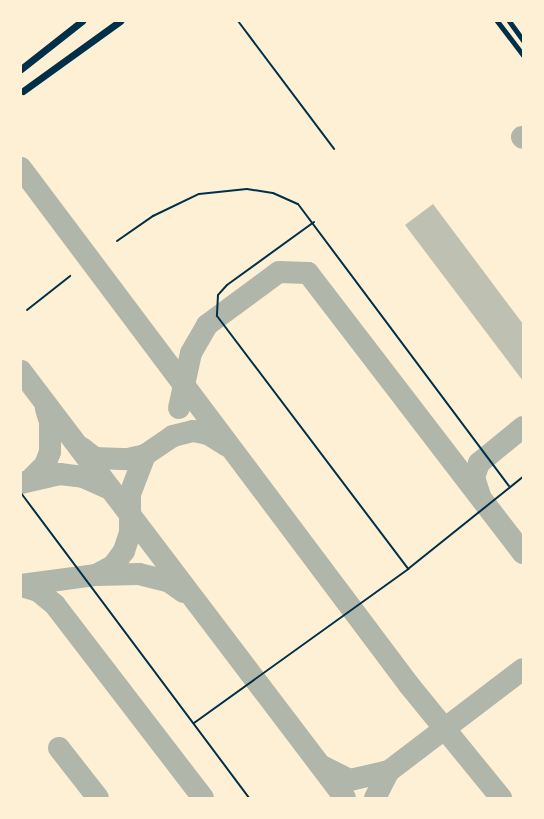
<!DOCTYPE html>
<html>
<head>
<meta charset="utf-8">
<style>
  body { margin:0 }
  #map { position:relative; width:544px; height:819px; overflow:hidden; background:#fdf0d5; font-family:"Public Sans",sans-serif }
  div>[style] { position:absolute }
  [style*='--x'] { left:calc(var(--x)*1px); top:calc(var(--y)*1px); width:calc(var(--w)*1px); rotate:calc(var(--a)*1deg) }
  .taxiway>* { height:22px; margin:-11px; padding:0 11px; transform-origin:11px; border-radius:11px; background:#b1b6ab }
  .building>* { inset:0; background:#bec0b2 }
  .service>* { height:2px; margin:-1px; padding:0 1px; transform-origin:1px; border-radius:1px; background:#003049 }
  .tertiary>* { height:5px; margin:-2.5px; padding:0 2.5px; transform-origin:2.5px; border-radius:2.5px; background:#003049 }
  .trunk>* { height:7px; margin:-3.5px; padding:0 3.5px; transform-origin:3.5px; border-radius:3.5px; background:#003049 }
  span { translate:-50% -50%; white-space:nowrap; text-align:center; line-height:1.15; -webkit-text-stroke:6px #fdf0d5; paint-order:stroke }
  .frame { position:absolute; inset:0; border:22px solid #fdf0d5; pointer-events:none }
</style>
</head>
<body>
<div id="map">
  <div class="taxiway">
    <div style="--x:522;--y:137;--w:1;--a:45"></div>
    <div style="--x:21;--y:168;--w:646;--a:53.11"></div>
    <div style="--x:409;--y:685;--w:146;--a:50.8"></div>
    <div style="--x:21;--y:371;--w:536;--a:52.81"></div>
    <div style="--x:179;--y:408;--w:56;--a:-77.7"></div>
    <div style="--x:191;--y:353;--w:32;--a:-60"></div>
    <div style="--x:207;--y:325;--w:89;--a:-36.4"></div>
    <div style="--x:279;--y:272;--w:29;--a:2"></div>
    <div style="--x:308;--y:273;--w:353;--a:52.5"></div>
    <div style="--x:82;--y:448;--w:16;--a:38"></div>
    <div style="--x:95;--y:458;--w:33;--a:2"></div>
    <div style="--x:128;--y:459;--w:17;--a:-13"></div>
    <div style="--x:145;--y:455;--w:34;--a:-34"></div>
    <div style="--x:173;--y:436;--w:21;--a:-14"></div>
    <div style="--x:193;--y:431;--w:15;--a:11"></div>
    <div style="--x:208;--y:434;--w:22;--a:32"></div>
    <div style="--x:30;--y:480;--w:21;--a:-45"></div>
    <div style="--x:45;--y:465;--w:14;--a:-69"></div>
    <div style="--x:50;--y:452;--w:30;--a:-90"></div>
    <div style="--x:50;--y:422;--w:14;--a:-107"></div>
    <div style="--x:21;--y:483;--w:40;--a:-13"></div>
    <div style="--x:60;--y:474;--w:23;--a:7"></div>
    <div style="--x:83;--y:477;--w:30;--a:24"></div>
    <div style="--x:480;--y:496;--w:20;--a:-108"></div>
    <div style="--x:474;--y:477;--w:15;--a:-70"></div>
    <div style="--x:479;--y:463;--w:57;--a:-39.3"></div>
    <div style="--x:96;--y:575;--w:19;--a:-28"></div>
    <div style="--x:113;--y:566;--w:19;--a:-54"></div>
    <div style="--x:124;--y:551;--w:20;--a:-72"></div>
    <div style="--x:130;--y:532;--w:38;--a:-90"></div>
    <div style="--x:130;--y:494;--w:42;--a:-69"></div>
    <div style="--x:21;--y:585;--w:76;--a:-7.6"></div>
    <div style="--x:96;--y:575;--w:43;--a:-1.3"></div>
    <div style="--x:139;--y:574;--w:30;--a:14"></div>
    <div style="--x:168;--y:581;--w:19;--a:35"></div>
    <div style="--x:21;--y:586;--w:18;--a:16"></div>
    <div style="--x:38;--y:591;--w:22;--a:39"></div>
    <div style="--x:55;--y:605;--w:243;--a:52.5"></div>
    <div style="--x:59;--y:748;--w:63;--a:52"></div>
    <div style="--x:324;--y:767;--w:29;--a:27"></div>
    <div style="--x:350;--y:780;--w:40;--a:-13"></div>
    <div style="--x:375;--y:798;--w:30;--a:-63"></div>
    <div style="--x:389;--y:771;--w:168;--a:-37.3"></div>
  </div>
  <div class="building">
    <div style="clip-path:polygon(433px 204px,523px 324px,523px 381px,405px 225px)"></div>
  </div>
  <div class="service">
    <div style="--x:238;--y:21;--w:160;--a:53.1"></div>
    <div style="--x:314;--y:222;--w:107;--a:144.1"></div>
    <div style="--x:227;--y:285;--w:13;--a:132"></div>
    <div style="--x:218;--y:295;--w:21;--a:93"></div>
    <div style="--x:217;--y:316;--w:317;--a:52.9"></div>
    <div style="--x:117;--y:241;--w:44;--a:-34.8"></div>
    <div style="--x:153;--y:216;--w:51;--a:-25.6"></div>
    <div style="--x:199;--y:194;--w:48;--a:-5.9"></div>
    <div style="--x:247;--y:189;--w:26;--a:9"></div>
    <div style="--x:273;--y:193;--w:27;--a:24"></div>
    <div style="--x:298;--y:204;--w:352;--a:53.2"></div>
    <div style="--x:27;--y:310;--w:55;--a:-38.3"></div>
    <div style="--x:21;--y:493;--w:381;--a:53.2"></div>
    <div style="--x:194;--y:723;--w:264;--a:-35.7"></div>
    <div style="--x:408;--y:569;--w:147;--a:-38.7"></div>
  </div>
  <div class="tertiary">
    <div style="--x:497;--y:21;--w:43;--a:52.6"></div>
    <div style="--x:509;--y:21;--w:24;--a:54"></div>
  </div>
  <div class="trunk">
    <div style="--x:21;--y:69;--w:78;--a:-38.2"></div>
    <div style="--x:23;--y:91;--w:120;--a:-35.8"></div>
  </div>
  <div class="frame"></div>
</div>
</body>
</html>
